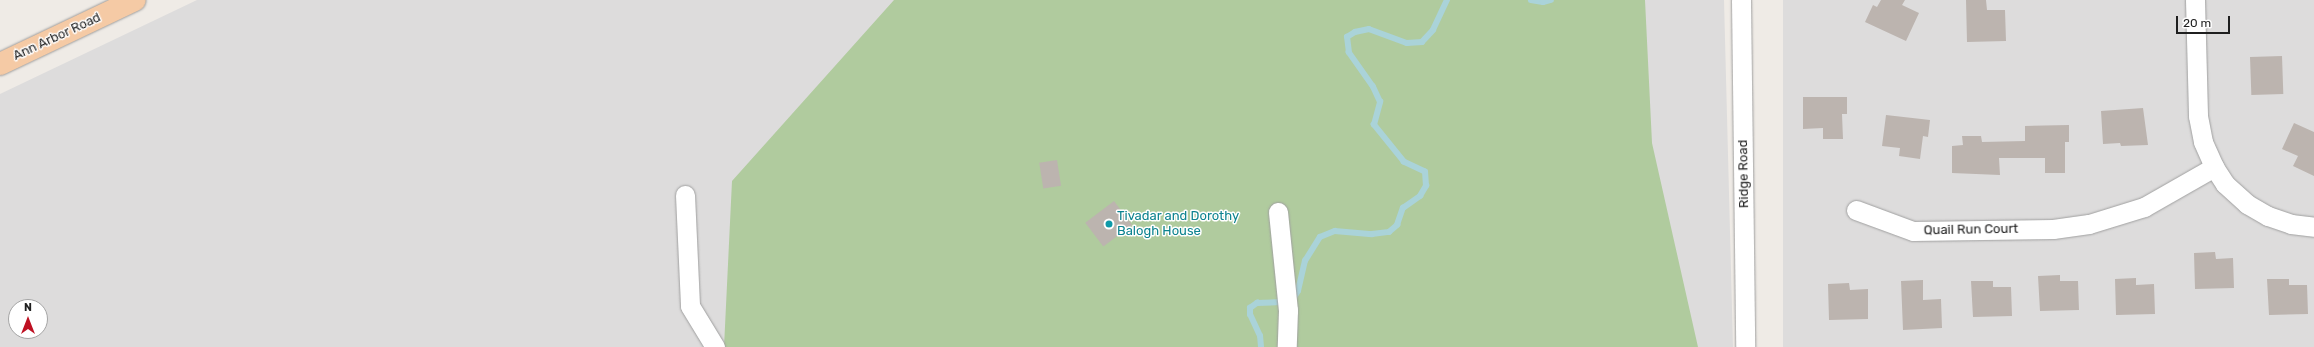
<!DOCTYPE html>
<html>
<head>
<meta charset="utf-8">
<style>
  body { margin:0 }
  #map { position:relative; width:2314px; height:347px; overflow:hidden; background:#efebe6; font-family:Rubik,sans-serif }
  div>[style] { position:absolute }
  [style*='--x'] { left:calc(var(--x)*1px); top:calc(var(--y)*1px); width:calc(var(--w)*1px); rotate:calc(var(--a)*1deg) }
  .residential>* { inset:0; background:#dddcdc; transform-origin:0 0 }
  .forest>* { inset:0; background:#b0cb9e }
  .stream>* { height:5.5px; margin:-2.75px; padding:0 2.75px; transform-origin:2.75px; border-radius:2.75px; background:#aad3d9 }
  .building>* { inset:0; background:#bcb4af; transform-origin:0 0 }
  .roads { filter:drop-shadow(0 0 1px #a0a0a0) drop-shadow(0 0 1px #a0a0a0) }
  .minor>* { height:19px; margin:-9.5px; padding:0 9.5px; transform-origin:9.5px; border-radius:9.5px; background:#fff }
  .major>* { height:22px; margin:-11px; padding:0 11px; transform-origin:11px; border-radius:11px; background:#f5caa5 }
  .dots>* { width:11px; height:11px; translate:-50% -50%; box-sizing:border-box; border:2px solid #fff; border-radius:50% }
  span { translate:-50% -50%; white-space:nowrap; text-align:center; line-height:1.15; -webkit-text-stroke:3px #fff; paint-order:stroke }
  .street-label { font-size:13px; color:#1f1f1f }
  .culture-label { font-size:13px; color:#0d838f }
  .left { translate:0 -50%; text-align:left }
  .north { position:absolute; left:8px; top:299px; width:40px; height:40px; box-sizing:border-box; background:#fff; border:1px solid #a5a5a5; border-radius:50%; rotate:0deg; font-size:11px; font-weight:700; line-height:16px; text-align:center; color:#1f1f1f }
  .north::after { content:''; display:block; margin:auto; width:14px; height:18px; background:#be1022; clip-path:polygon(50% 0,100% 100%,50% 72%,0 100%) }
  .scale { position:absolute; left:2176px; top:16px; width:54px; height:18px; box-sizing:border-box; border:2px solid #1f1f1f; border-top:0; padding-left:5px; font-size:12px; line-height:14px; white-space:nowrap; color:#1f1f1f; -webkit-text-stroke:3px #fff; paint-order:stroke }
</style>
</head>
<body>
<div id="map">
  <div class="residential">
    <div style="clip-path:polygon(evenodd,197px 0,1724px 0,1733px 347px,0 347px,0 94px,197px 0,16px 307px,40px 307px,40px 331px,16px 331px,16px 307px)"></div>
    <div style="left:1783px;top:0;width:531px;height:347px"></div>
  </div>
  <div class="forest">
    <div style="clip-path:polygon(894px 0,1645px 0,1652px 143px,1698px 347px,724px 347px,732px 181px)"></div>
  </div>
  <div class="stream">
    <div style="--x:1531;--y:0;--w:12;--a:9"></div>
    <div style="--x:1543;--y:2;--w:8;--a:-14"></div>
    <div style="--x:1293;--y:299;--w:9;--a:-58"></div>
    <div style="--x:1298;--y:291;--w:31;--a:-77"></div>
    <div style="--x:1305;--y:261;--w:28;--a:-58"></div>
    <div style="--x:1320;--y:237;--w:16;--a:-22"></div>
    <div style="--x:1335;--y:231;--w:37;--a:5"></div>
    <div style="--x:1372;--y:234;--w:17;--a:-7"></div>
    <div style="--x:1389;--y:232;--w:11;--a:-41"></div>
    <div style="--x:1397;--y:225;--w:18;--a:-71"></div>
    <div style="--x:1403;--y:208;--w:21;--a:-35"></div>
    <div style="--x:1420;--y:196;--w:12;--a:-59"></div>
    <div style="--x:1426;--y:186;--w:14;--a:-94"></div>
    <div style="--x:1425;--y:172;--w:23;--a:-155"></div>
    <div style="--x:1404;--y:162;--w:48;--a:-129"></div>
    <div style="--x:1374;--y:125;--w:24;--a:-75"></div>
    <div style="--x:1380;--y:102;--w:17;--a:-115"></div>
    <div style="--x:1373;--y:87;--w:42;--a:-125.2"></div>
    <div style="--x:1349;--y:53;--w:16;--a:-97"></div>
    <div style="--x:1347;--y:37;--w:9;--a:-32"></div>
    <div style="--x:1355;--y:32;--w:14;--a:-12"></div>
    <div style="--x:1369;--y:29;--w:40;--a:20.2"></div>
    <div style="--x:1407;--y:43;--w:15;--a:-4"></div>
    <div style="--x:1422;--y:42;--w:16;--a:-47"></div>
    <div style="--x:1433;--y:30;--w:33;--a:-65"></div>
    <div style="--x:1261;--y:347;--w:11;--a:-95"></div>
    <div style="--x:1260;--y:336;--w:23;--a:-115"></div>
    <div style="--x:1250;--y:315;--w:7;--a:-90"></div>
    <div style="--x:1250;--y:308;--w:9;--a:-36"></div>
    <div style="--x:1257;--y:303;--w:25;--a:-2"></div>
  </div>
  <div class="building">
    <div style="clip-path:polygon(1881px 0,1905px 0,1902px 5px,1919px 13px,1906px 41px,1865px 22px,1873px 5px,1877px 7px)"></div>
    <div style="clip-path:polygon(1966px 0,1986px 0,1987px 10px,2005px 10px,2006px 41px,1967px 42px)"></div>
    <div style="left:2282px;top:56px;width:38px;height:32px;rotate:88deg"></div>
    <div style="clip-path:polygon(1803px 97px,1847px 97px,1847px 114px,1842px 114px,1843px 139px,1823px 139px,1823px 128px,1803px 129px)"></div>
    <div style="clip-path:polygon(2143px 108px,2148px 145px,2121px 146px,2120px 143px,2103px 144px,2101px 111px)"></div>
    <div style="clip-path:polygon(1886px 115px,1930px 120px,1928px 137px,1923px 136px,1920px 159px,1899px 156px,1900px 148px,1882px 146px)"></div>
    <div style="clip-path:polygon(2294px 123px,2314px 132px,2314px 176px,2293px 166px,2298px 156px,2282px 149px)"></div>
    <div style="clip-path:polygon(2069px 125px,2069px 142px,2065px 142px,2065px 173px,2045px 173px,2045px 158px,1999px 158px,2000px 175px,1952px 173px,1952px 146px,1963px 145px,1962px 136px,1981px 136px,1982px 142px,2025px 141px,2025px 126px)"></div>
    <div style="left:1057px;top:160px;width:26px;height:18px;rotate:81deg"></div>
    <div style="left:1114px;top:201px;width:30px;height:36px;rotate:53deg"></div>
    <div style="clip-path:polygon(2215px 252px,2216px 259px,2233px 258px,2234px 288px,2195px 289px,2194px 253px)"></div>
    <div style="clip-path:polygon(2060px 275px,2060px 281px,2078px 281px,2079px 310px,2040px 311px,2038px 276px)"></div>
    <div style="clip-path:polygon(2136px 278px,2136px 285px,2154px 284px,2155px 314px,2116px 315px,2115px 279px)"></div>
    <div style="clip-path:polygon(2267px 279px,2289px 279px,2289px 285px,2307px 285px,2308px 314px,2269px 315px)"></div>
    <div style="clip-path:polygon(1923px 280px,1923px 300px,1941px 299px,1942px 328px,1903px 330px,1901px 281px)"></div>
    <div style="clip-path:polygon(1971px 281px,1993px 281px,1993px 287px,2011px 287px,2012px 316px,1973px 317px)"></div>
    <div style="clip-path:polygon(1849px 283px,1850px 290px,1868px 289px,1868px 319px,1829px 320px,1828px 284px)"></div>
  </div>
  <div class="roads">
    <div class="minor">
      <div style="--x:1741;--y:0;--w:347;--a:89.3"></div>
      <div style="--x:2195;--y:0;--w:116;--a:88.5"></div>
      <div style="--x:2198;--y:116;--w:26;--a:79"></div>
      <div style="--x:2203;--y:142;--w:27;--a:66"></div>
      <div style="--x:2214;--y:167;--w:20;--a:57"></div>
      <div style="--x:2225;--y:184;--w:30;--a:42"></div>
      <div style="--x:2247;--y:204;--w:24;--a:30"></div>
      <div style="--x:2268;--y:216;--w:24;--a:19"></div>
      <div style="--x:2291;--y:224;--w:23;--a:7"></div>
      <div style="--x:685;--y:195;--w:111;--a:87.4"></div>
      <div style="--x:690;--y:306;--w:48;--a:58.6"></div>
      <div style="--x:1856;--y:210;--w:61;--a:20.2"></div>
      <div style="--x:1913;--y:231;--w:140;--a:-0.8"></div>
      <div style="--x:2053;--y:229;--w:36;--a:-8"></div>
      <div style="--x:2089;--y:224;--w:58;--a:-17.2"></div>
      <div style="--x:2144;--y:207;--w:81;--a:-29.7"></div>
      <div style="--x:1278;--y:212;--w:99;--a:84.2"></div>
      <div style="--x:1288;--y:310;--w:37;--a:92"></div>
    </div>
    <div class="major">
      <div style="--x:0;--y:64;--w:149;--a:-25.4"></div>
    </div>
  </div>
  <div class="dots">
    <div style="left:1109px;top:224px;background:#0f9aa8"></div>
  </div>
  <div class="street-label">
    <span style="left:57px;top:37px;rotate:-25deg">Ann Arbor Road</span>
    <span style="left:1744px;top:174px;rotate:-91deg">Ridge Road</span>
    <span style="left:1971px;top:230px;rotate:-1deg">Quail Run Court</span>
  </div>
  <div class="culture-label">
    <span class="left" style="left:1117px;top:224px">Tivadar and Dorothy<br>Balogh House</span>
  </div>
  <div class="north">N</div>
  <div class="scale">20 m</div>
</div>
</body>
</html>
